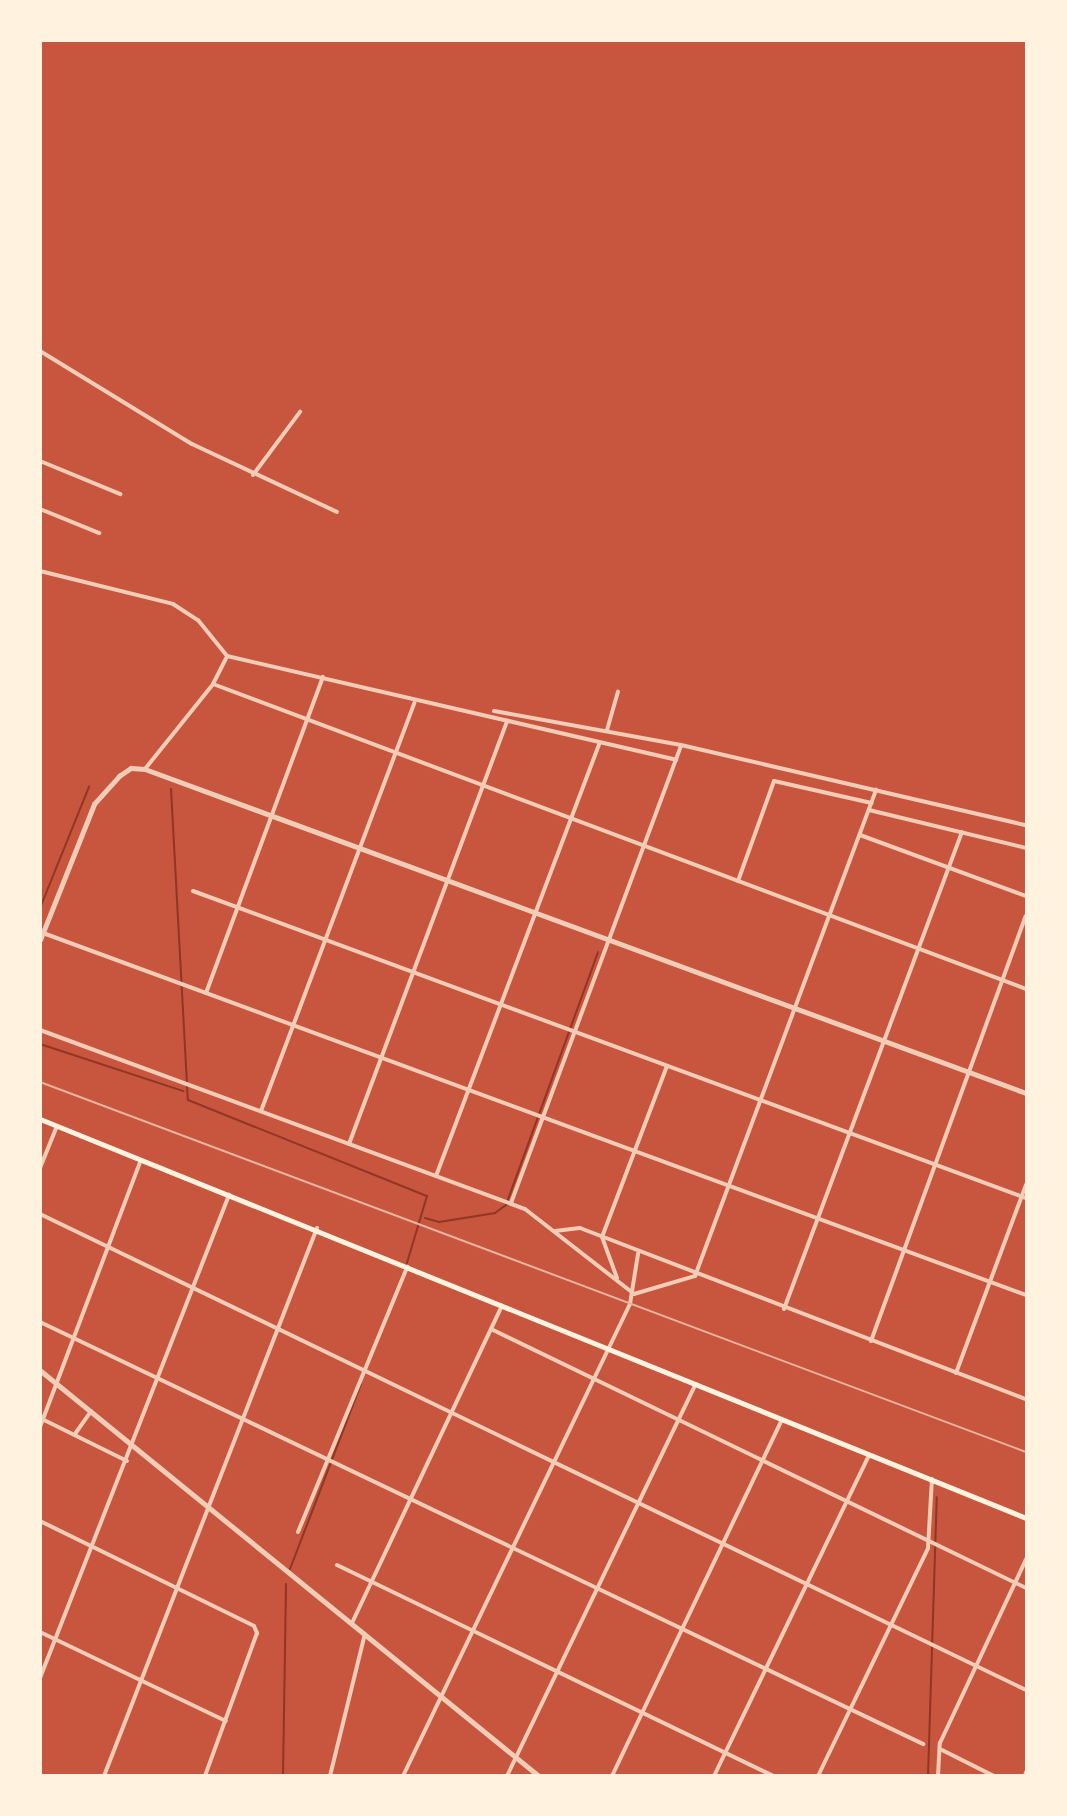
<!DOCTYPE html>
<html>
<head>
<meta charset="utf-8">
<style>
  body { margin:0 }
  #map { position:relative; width:1067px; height:1816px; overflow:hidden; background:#c8553d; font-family:Cabin,sans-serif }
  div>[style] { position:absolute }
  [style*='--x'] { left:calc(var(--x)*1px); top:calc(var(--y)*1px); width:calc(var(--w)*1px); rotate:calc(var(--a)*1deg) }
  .stream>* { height:2px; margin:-1px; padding:0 1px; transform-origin:1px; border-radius:1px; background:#8f3625 }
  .minor>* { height:4px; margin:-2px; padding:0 2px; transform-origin:2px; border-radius:2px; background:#f1ccb7 }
  .tertiary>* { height:4.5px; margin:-2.25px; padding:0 2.25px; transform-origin:2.25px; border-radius:2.25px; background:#f1ccb7 }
  .secondary>* { height:5px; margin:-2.5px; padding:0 2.5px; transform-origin:2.5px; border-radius:2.5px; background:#fff3e0 }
  .rail>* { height:2px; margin:-1px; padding:0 1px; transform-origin:1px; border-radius:1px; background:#e9b49f }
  span { translate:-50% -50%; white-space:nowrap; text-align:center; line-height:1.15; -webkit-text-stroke:4.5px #fff3e0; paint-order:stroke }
  .frame { position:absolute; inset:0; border:42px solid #fff3e0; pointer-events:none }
</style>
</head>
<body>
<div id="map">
  <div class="stream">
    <div style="--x:171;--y:789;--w:311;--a:86.9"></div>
    <div style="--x:188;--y:1100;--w:258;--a:21.9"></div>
    <div style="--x:427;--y:1196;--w:73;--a:106.7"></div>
    <div style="--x:40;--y:908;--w:131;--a:-68"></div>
    <div style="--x:40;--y:1044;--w:151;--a:18.2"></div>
    <div style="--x:425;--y:1218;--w:15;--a:16"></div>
    <div style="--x:439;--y:1222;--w:57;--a:-9.1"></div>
    <div style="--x:495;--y:1213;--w:14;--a:-36"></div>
    <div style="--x:506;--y:1205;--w:269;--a:-70"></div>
    <div style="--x:290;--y:1569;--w:198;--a:-69"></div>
    <div style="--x:283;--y:1776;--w:192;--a:-89.1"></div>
    <div style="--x:928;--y:1776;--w:279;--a:-88.2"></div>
  </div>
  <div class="minor">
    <div style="--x:40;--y:351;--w:178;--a:31.5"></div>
    <div style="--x:192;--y:444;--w:160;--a:25.1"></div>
    <div style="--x:40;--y:461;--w:87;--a:22.4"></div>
    <div style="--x:253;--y:475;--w:79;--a:-53.3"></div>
    <div style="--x:40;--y:509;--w:64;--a:22.1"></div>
    <div style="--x:40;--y:571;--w:137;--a:13.9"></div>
    <div style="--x:173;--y:604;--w:30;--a:33"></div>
    <div style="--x:198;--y:620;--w:46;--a:51.1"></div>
    <div style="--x:213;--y:684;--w:868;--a:20.56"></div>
    <div style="--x:494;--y:711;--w:190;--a:10.3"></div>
    <div style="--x:681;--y:745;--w:354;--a:13.1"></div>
    <div style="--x:607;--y:730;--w:40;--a:-74"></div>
    <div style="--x:145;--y:769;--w:109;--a:-51.3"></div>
    <div style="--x:213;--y:684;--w:31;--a:-63"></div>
    <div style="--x:227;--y:656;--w:461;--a:13"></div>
    <div style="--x:869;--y:810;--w:162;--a:13.6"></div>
    <div style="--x:860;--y:835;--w:177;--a:20.2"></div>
    <div style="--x:738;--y:881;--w:106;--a:-70.2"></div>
    <div style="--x:774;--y:781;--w:100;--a:12.7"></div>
    <div style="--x:193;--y:891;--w:888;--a:20.23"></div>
    <div style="--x:43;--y:933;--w:1048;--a:20.22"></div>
    <div style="--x:206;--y:993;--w:337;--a:-69.7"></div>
    <div style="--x:40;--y:1030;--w:517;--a:20.26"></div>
    <div style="--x:525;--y:1209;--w:138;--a:37.9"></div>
    <div style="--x:634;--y:1294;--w:64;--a:-16.4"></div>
    <div style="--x:695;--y:1276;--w:519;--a:-69.57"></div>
    <div style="--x:261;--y:1111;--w:436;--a:-69.4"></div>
    <div style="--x:349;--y:1144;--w:452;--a:-69.5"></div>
    <div style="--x:40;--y:1168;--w:45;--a:-68"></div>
    <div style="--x:436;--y:1176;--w:463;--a:-69.3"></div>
    <div style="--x:511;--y:1203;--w:488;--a:-69.6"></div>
    <div style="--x:40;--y:1214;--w:1095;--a:25.77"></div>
    <div style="--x:555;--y:1231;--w:25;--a:-7"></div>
    <div style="--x:580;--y:1228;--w:478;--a:21"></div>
    <div style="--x:617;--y:1278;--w:44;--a:-110.1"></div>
    <div style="--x:602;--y:1237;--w:183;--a:-69.2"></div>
    <div style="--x:784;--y:1309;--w:509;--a:-69.54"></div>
    <div style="--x:40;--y:1322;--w:979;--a:25.54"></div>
    <div style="--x:491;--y:1329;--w:594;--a:25.83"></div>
    <div style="--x:871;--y:1341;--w:452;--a:-70"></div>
    <div style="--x:956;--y:1373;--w:201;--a:-69.6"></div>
    <div style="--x:40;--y:1418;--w:97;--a:26.3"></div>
    <div style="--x:40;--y:1427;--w:285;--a:-69.3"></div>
    <div style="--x:75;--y:1434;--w:28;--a:-55"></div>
    <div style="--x:40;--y:1521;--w:238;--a:26.1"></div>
    <div style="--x:254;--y:1626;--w:8;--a:67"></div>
    <div style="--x:257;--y:1633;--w:152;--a:110"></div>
    <div style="--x:298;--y:1532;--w:287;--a:-67.6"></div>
    <div style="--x:337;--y:1565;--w:484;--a:25.8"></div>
    <div style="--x:352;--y:1623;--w:351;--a:-64.7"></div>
    <div style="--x:40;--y:1632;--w:206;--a:25.6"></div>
    <div style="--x:40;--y:1678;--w:519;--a:-68.63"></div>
    <div style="--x:940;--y:1749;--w:60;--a:26.6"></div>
    <div style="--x:104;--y:1776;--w:588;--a:-68.76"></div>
    <div style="--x:330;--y:1776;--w:146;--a:-76.2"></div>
    <div style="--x:403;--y:1776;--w:524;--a:-64.32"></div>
    <div style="--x:630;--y:1304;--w:51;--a:-80.9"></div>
    <div style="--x:507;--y:1776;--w:435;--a:-64.3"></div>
    <div style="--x:612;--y:1776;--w:395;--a:-64.5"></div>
    <div style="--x:714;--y:1776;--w:356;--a:-64.2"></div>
    <div style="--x:818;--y:1776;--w:253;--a:-64.2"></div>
    <div style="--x:928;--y:1548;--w:69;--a:-86.7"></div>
    <div style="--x:938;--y:1776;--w:33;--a:-87"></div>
    <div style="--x:940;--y:1743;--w:203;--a:-64.9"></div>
    <div style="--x:1025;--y:1776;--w:4;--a:-76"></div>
  </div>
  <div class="tertiary">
    <div style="--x:40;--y:940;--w:146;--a:-68.3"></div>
    <div style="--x:94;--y:804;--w:38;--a:-48"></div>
    <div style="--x:119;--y:776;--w:14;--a:-34"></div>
    <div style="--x:131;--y:768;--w:14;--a:4"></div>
    <div style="--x:145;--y:769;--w:939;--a:20.19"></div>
    <div style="--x:40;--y:1370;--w:643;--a:39.13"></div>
  </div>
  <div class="secondary">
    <div style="--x:40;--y:1119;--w:1064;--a:22.03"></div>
  </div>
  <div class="rail">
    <div style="--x:40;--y:1082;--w:1053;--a:20.57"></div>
  </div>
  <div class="frame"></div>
</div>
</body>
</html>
